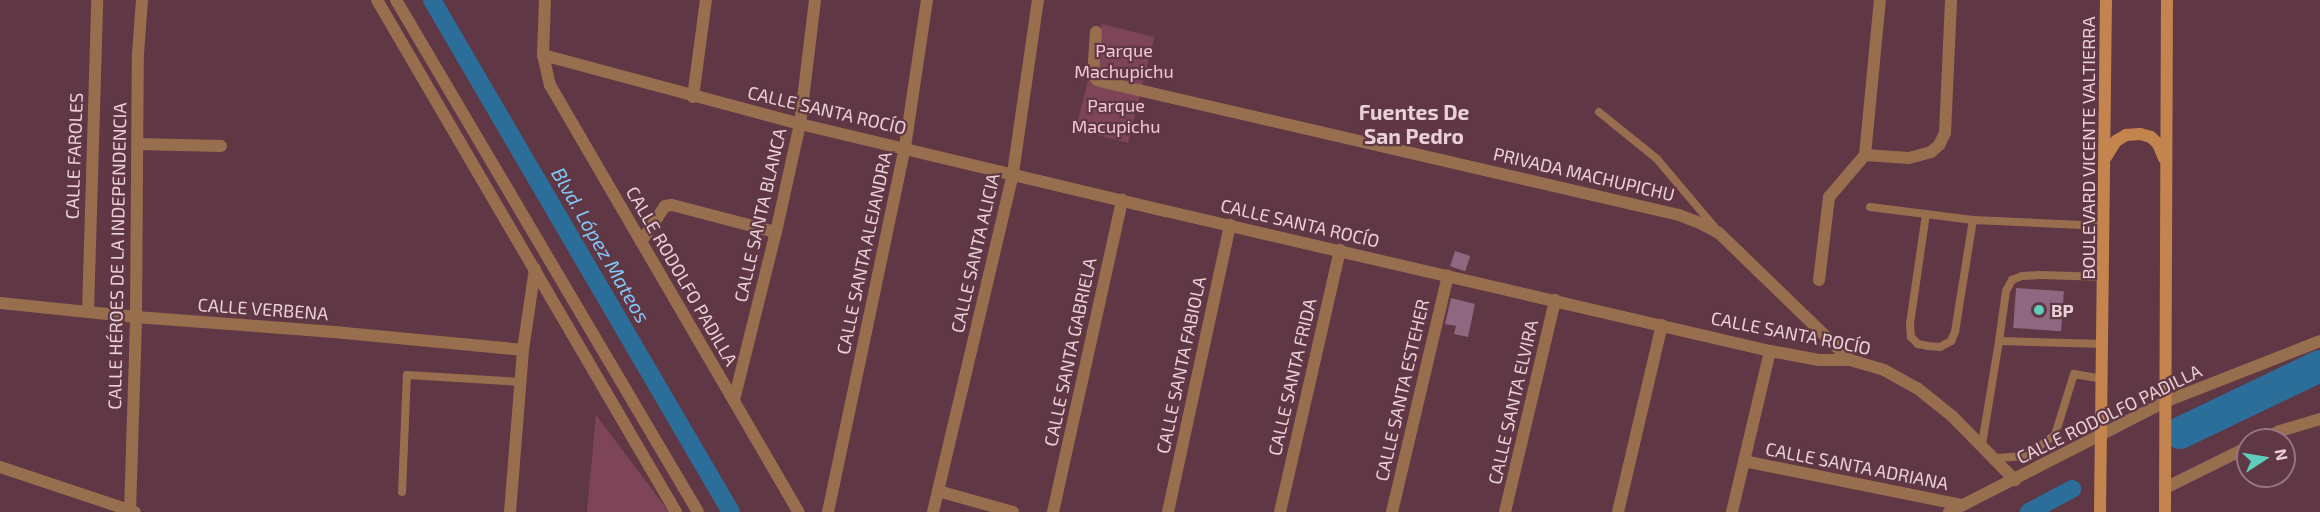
<!DOCTYPE html>
<html>
<head>
<meta charset="utf-8">
<style>
  body { margin:0 }
  #map { position:relative; width:2320px; height:512px; overflow:hidden; background:#603744; font-family:"Exo 2",sans-serif }
  div>[style] { position:absolute }
  [style*='--x'] { left:calc(var(--x)*1px); top:calc(var(--y)*1px); width:calc(var(--w)*1px); rotate:calc(var(--a)*1deg) }
  .green>* { inset:0; background:#7e4457; transform-origin:0 0 }
  .canal>* { height:18px; margin:-9px; padding:0 9px; transform-origin:9px; border-radius:9px; background:#2a6e99 }
  .river>* { height:32px; margin:-16px; padding:0 16px; transform-origin:16px; border-radius:16px; background:#2a6e99 }
  .building>* { inset:0; background:#8e6781; transform-origin:0 0 }
  .service>* { height:8px; margin:-4px; padding:0 4px; transform-origin:4px; border-radius:4px; background:#986f4e }
  .minor>* { height:12px; margin:-6px; padding:0 6px; transform-origin:6px; border-radius:6px; background:#986f4e }
  .secondary>* { height:12px; margin:-6px; padding:0 6px; transform-origin:6px; border-radius:6px; background:#c4844e }
  .dots>* { width:16px; height:16px; translate:-50% -50%; box-sizing:border-box; border:3px solid #603744; border-radius:50% }
  span { translate:-50% -50%; white-space:nowrap; text-align:center; line-height:1.15; -webkit-text-stroke:4.5px #603744; paint-order:stroke }
  .park-label { font-size:18px; color:#f3c8d4 }
  .street-label { font-size:18px; color:#ead0d7 }
  .poi-label { font-size:18px; color:#ead0d7; font-weight:700 }
  .left { translate:0 -50%; text-align:left }
  .water-label { font-size:20px; color:#81c9fa; font-style:italic }
  .quarter-label { font-size:21px; color:#ead0d7; font-weight:700 }
  .north { position:absolute; left:2236px; top:428px; width:60px; height:60px; box-sizing:border-box; background:#603744; border:2px solid #97747f; border-radius:50%; rotate:78deg; font-size:16px; font-weight:700; line-height:24px; text-align:center; color:#ead0d7 }
  .north::after { content:''; display:block; margin:auto; width:21px; height:27px; background:#5cceba; clip-path:polygon(50% 0,100% 100%,50% 72%,0 100%) }
</style>
</head>
<body>
<div id="map">
  <div class="green">
    <div style="left:1102px;top:24px;width:54px;height:109px;rotate:14deg"></div>
    <div style="clip-path:polygon(596px 415px,669px 512px,587px 512px)"></div>
  </div>
  <div class="canal">
    <div style="--x:432;--y:0;--w:593;--a:59.72"></div>
    <div style="--x:2029;--y:512;--w:49;--a:-28.1"></div>
  </div>
  <div class="river">
    <div style="--x:2180;--y:433;--w:155;--a:-25.6"></div>
  </div>
  <div class="building">
    <div style="left:1455px;top:251px;width:16px;height:16px;rotate:18deg"></div>
    <div style="left:2016px;top:288px;width:48px;height:40px;rotate:4deg"></div>
    <div style="clip-path:polygon(1451px 298px,1475px 304px,1468px 337px,1454px 334px,1456px 326px,1445px 324px)"></div>
  </div>
  <div class="service">
    <div style="--x:1599;--y:112;--w:75;--a:39"></div>
    <div style="--x:1657;--y:159;--w:93;--a:49.8"></div>
    <div style="--x:1870;--y:207;--w:104;--a:7.2"></div>
    <div style="--x:1973;--y:220;--w:132;--a:2.6"></div>
    <div style="--x:1926;--y:214;--w:111;--a:98.3"></div>
    <div style="--x:1910;--y:324;--w:13;--a:86"></div>
    <div style="--x:1911;--y:337;--w:10;--a:45"></div>
    <div style="--x:1918;--y:344;--w:10;--a:11"></div>
    <div style="--x:1928;--y:346;--w:12;--a:5"></div>
    <div style="--x:1940;--y:347;--w:13;--a:-29"></div>
    <div style="--x:1951;--y:341;--w:10;--a:-66"></div>
    <div style="--x:1955;--y:332;--w:113;--a:-80.9"></div>
    <div style="--x:2104;--y:344;--w:105;--a:-178.4"></div>
    <div style="--x:1999;--y:341;--w:50;--a:-82"></div>
    <div style="--x:2006;--y:291;--w:13;--a:-61"></div>
    <div style="--x:2012;--y:280;--w:11;--a:-22"></div>
    <div style="--x:2022;--y:276;--w:18;--a:-3"></div>
    <div style="--x:2040;--y:275;--w:65;--a:1.8"></div>
    <div style="--x:1982;--y:444;--w:104;--a:-80.6"></div>
    <div style="--x:1996;--y:458;--w:30;--a:-4"></div>
    <div style="--x:2026;--y:456;--w:36;--a:-36"></div>
    <div style="--x:2055;--y:435;--w:64;--a:-72.7"></div>
    <div style="--x:2074;--y:374;--w:29;--a:10"></div>
    <div style="--x:402;--y:492;--w:117;--a:-87.6"></div>
    <div style="--x:407;--y:375;--w:113;--a:3.5"></div>
  </div>
  <div class="minor">
    <div style="--x:377;--y:0;--w:593;--a:59.72"></div>
    <div style="--x:396;--y:0;--w:594;--a:59.47"></div>
    <div style="--x:545;--y:0;--w:55;--a:92.1"></div>
    <div style="--x:543;--y:55;--w:31;--a:77"></div>
    <div style="--x:550;--y:85;--w:494;--a:59.8"></div>
    <div style="--x:1096;--y:32;--w:43;--a:94"></div>
    <div style="--x:1093;--y:75;--w:6;--a:51"></div>
    <div style="--x:1097;--y:80;--w:11;--a:15"></div>
    <div style="--x:1108;--y:83;--w:586;--a:13.02"></div>
    <div style="--x:1679;--y:215;--w:22;--a:21"></div>
    <div style="--x:1700;--y:223;--w:21;--a:28"></div>
    <div style="--x:1719;--y:233;--w:182;--a:44.1"></div>
    <div style="--x:543;--y:55;--w:266;--a:15"></div>
    <div style="--x:800;--y:124;--w:376;--a:13.4"></div>
    <div style="--x:1166;--y:211;--w:620;--a:13.05"></div>
    <div style="--x:1770;--y:351;--w:50;--a:10.4"></div>
    <div style="--x:1819;--y:360;--w:31;--a:0"></div>
    <div style="--x:1850;--y:360;--w:35;--a:16"></div>
    <div style="--x:1884;--y:370;--w:38;--a:29"></div>
    <div style="--x:1917;--y:388;--w:45;--a:38.7"></div>
    <div style="--x:1952;--y:416;--w:90;--a:45.5"></div>
    <div style="--x:693;--y:97;--w:98;--a:-82.4"></div>
    <div style="--x:138;--y:144;--w:83;--a:1.4"></div>
    <div style="--x:1865;--y:155;--w:44;--a:3.9"></div>
    <div style="--x:1909;--y:158;--w:23;--a:-15"></div>
    <div style="--x:1931;--y:152;--w:11;--a:-41"></div>
    <div style="--x:1939;--y:145;--w:13;--a:-63"></div>
    <div style="--x:1945;--y:133;--w:133;--a:-87.4"></div>
    <div style="--x:641;--y:242;--w:43;--a:-56.3"></div>
    <div style="--x:665;--y:206;--w:7;--a:-8"></div>
    <div style="--x:672;--y:205;--w:107;--a:14.6"></div>
    <div style="--x:1819;--y:280;--w:84;--a:-83.1"></div>
    <div style="--x:1829;--y:197;--w:55;--a:-49.4"></div>
    <div style="--x:1865;--y:155;--w:156;--a:-84.5"></div>
    <div style="--x:0;--y:303;--w:137;--a:5.9"></div>
    <div style="--x:136;--y:317;--w:199;--a:4.3"></div>
    <div style="--x:334;--y:332;--w:190;--a:5.4"></div>
    <div style="--x:88;--y:312;--w:312;--a:-88.3"></div>
    <div style="--x:734;--y:400;--w:173;--a:-76"></div>
    <div style="--x:776;--y:232;--w:111;--a:-77.5"></div>
    <div style="--x:800;--y:124;--w:125;--a:-83.1"></div>
    <div style="--x:2262;--y:440;--w:20;--a:-27"></div>
    <div style="--x:2280;--y:431;--w:42;--a:-16.7"></div>
    <div style="--x:1744;--y:461;--w:223;--a:11.4"></div>
    <div style="--x:0;--y:467;--w:142;--a:18.4"></div>
    <div style="--x:2165;--y:488;--w:93;--a:-26.3"></div>
    <div style="--x:938;--y:491;--w:78;--a:15.6"></div>
    <div style="--x:130;--y:512;--w:195;--a:-88.2"></div>
    <div style="--x:136;--y:317;--w:263;--a:-89.6"></div>
    <div style="--x:138;--y:54;--w:54;--a:-85.8"></div>
    <div style="--x:510;--y:512;--w:163;--a:-85.4"></div>
    <div style="--x:523;--y:350;--w:82;--a:-81.6"></div>
    <div style="--x:828;--y:512;--w:373;--a:-78.1"></div>
    <div style="--x:905;--y:147;--w:149;--a:-81.5"></div>
    <div style="--x:933;--y:512;--w:348;--a:-76.7"></div>
    <div style="--x:1013;--y:173;--w:175;--a:-81.8"></div>
    <div style="--x:1053;--y:512;--w:320;--a:-77.5"></div>
    <div style="--x:1168;--y:512;--w:294;--a:-77.8"></div>
    <div style="--x:1280;--y:512;--w:269;--a:-77.1"></div>
    <div style="--x:1392;--y:512;--w:243;--a:-76.7"></div>
    <div style="--x:1505;--y:512;--w:218;--a:-76.7"></div>
    <div style="--x:1618;--y:512;--w:192;--a:-76.8"></div>
    <div style="--x:1732;--y:512;--w:165;--a:-76.7"></div>
    <div style="--x:1949;--y:512;--w:245;--a:-27"></div>
    <div style="--x:2167;--y:401;--w:164;--a:-21.4"></div>
  </div>
  <div class="secondary">
    <div style="--x:2106;--y:157;--w:19;--a:-58"></div>
    <div style="--x:2116;--y:141;--w:12;--a:-31"></div>
    <div style="--x:2126;--y:135;--w:14;--a:-4"></div>
    <div style="--x:2140;--y:134;--w:11;--a:15"></div>
    <div style="--x:2151;--y:137;--w:10;--a:45"></div>
    <div style="--x:2158;--y:144;--w:15;--a:67"></div>
    <div style="--x:2100;--y:512;--w:512;--a:-89.33"></div>
    <div style="--x:2165;--y:512;--w:512;--a:-89.78"></div>
  </div>
  <div class="dots">
    <div style="left:2039px;top:310px;background:#5cceba"></div>
  </div>
  <div class="park-label">
    <span style="left:1124px;top:61px">Parque<br>Machupichu</span>
    <span style="left:1116px;top:116px">Parque<br>Macupichu</span>
  </div>
  <div class="street-label">
    <span style="left:827px;top:110px;rotate:13deg">CALLE SANTA ROCÍO</span>
    <span style="left:2088px;top:148px;rotate:-90deg">BOULEVARD VICENTE VALTIERRA</span>
    <span style="left:74px;top:156px;rotate:-88deg">CALLE FAROLES</span>
    <span style="left:1584px;top:174px;rotate:13deg">PRIVADA MACHUPICHU</span>
    <span style="left:760px;top:215px;rotate:-77deg">CALLE SANTA BLANCA</span>
    <span style="left:1300px;top:223px;rotate:13deg">CALLE SANTA ROCÍO</span>
    <span style="left:864px;top:253px;rotate:-78deg">CALLE SANTA ALEJANDRA</span>
    <span style="left:975px;top:253px;rotate:-77deg">CALLE SANTA ALICIA</span>
    <span style="left:117px;top:256px;rotate:-89deg">CALLE HÉROES DE LA INDEPENDENCIA</span>
    <span style="left:682px;top:276px;rotate:60deg">CALLE RODOLFO PADILLA</span>
    <span style="left:263px;top:309px;rotate:4deg">CALLE VERBENA</span>
    <span style="left:1791px;top:333px;rotate:11deg">CALLE SANTA ROCÍO</span>
    <span style="left:1070px;top:352px;rotate:-78deg">CALLE SANTA GABRIELA</span>
    <span style="left:1181px;top:365px;rotate:-78deg">CALLE SANTA FABIOLA</span>
    <span style="left:1292px;top:377px;rotate:-77deg">CALLE SANTA FRIDA</span>
    <span style="left:1402px;top:390px;rotate:-77deg">CALLE SANTA ESTEHER</span>
    <span style="left:1513px;top:402px;rotate:-77deg">CALLE SANTA ELVIRA</span>
    <span style="left:2109px;top:414px;rotate:-26deg">CALLE RODOLFO PADILLA</span>
    <span style="left:1857px;top:466px;rotate:11deg">CALLE SANTA ADRIANA</span>
  </div>
  <div class="poi-label">
    <span class="left" style="left:2051px;top:310px">BP</span>
  </div>
  <div class="water-label">
    <span style="left:601px;top:245px;rotate:60deg">Blvd. López Mateos</span>
  </div>
  <div class="quarter-label">
    <span style="left:1414px;top:124px">Fuentes De<br>San Pedro</span>
  </div>
  <div class="north">N</div>
</div>
</body>
</html>
